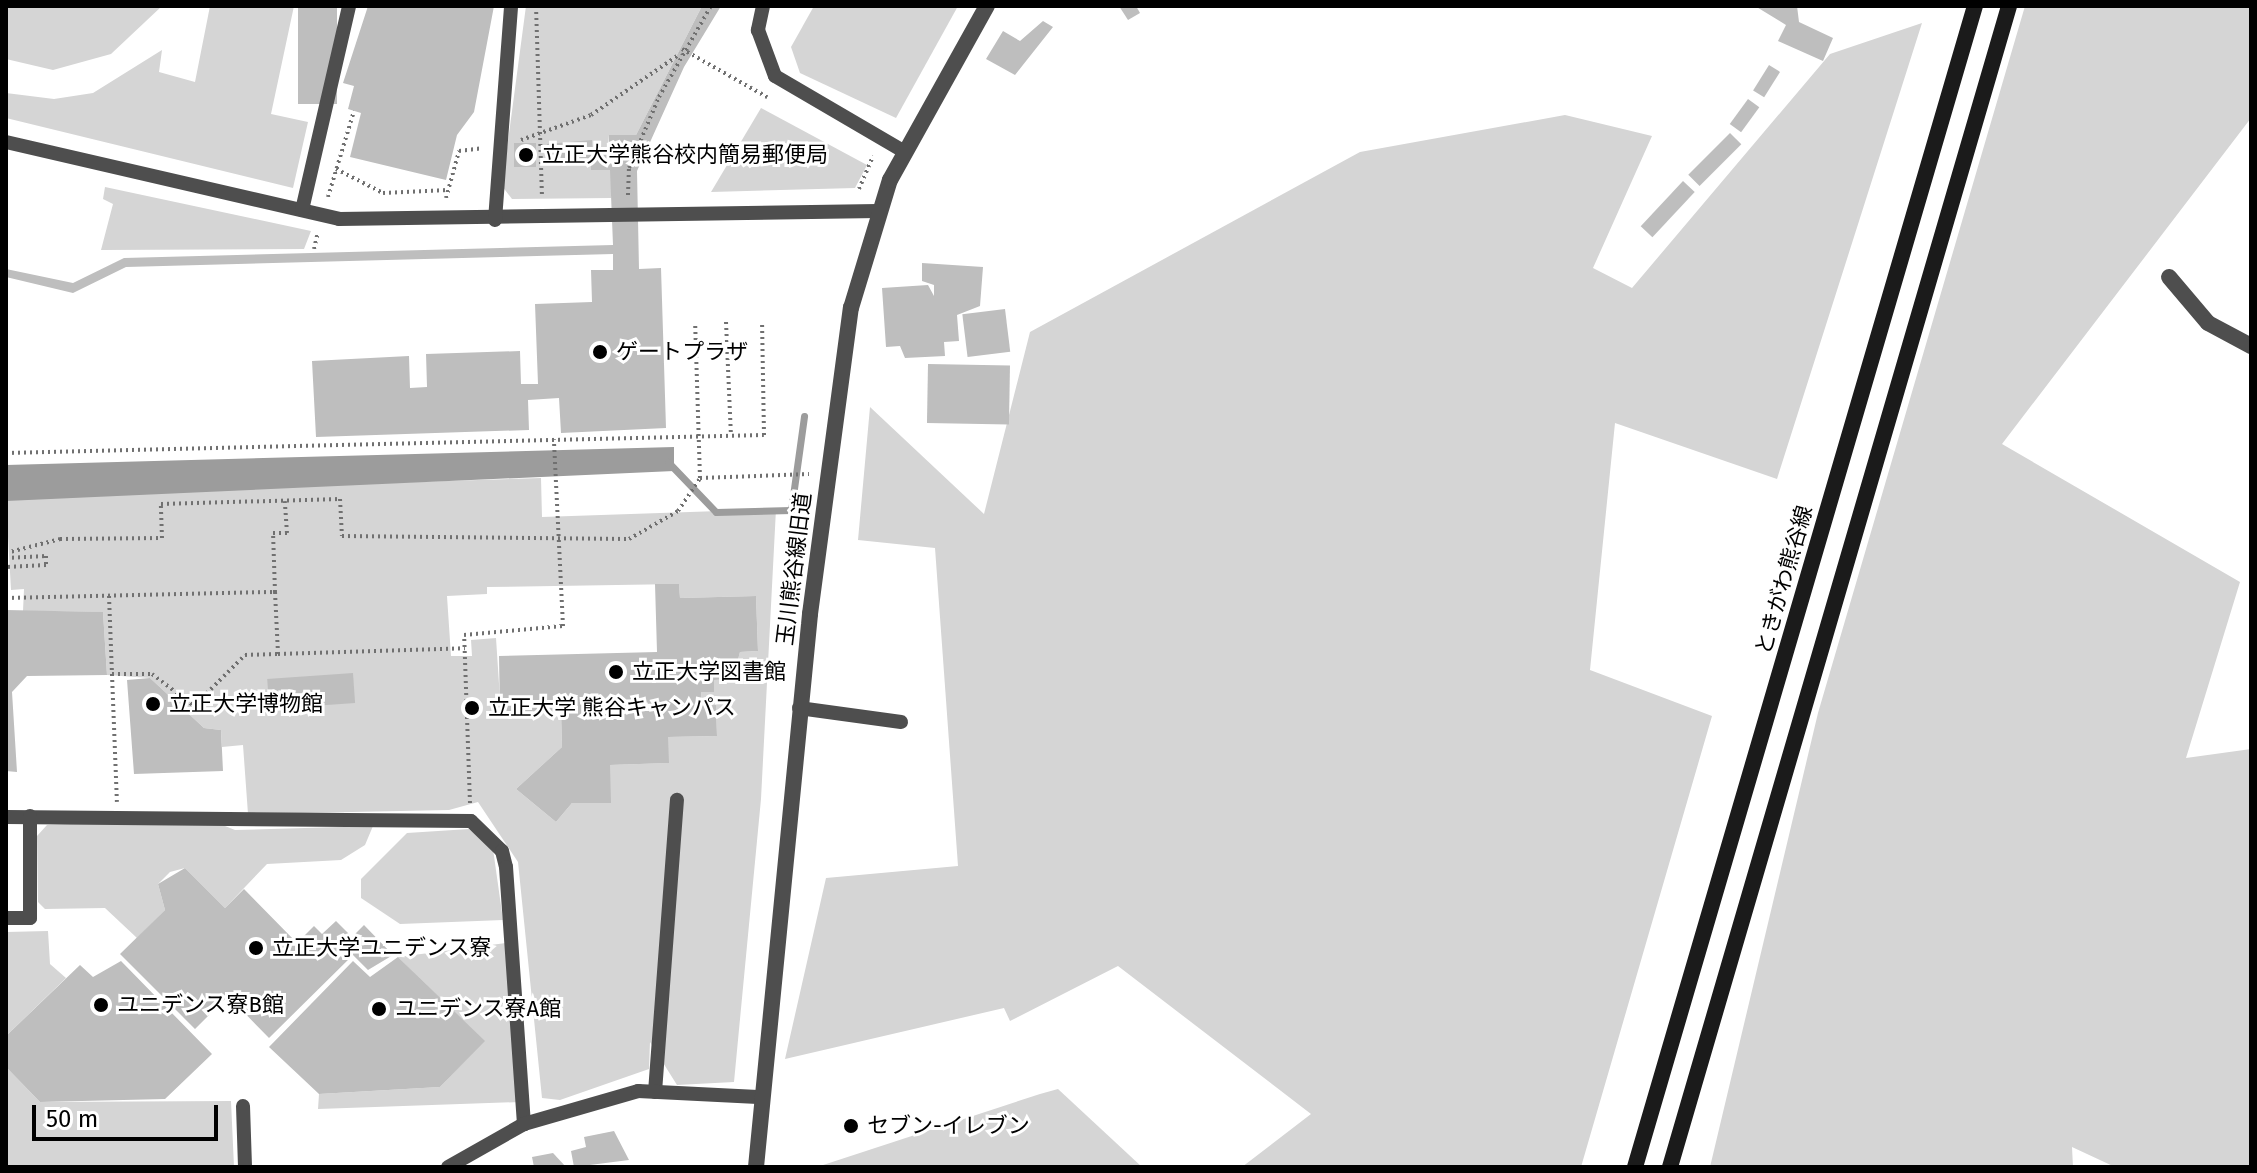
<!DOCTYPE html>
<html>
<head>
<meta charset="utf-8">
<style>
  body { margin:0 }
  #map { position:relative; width:2257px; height:1173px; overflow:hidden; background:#fff; font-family:"Fira Sans","Noto Sans JP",sans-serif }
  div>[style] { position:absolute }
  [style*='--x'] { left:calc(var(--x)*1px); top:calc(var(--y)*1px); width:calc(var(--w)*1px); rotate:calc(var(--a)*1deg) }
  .green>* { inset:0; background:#d5d5d5 }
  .water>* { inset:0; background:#9c9c9c }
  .stream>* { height:7px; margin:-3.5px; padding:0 3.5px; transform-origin:3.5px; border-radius:3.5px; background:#9c9c9c }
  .building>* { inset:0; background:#bebebe; transform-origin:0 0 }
  .path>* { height:4px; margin-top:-2px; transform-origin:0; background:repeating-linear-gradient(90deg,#707070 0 2px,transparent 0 6px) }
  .service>* { height:14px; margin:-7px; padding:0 7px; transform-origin:7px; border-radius:7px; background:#4e4e4e }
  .minor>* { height:16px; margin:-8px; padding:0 8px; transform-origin:8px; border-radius:8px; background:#4e4e4e }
  .tertiary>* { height:16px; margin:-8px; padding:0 8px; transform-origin:8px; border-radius:8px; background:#4e4e4e }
  .secondary>* { height:16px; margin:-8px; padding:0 8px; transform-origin:8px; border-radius:8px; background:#1b1b1b }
  .dots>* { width:22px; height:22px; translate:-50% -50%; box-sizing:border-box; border:4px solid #fff; border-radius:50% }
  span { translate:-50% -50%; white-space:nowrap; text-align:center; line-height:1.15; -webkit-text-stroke:6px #fff; paint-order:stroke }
  .poi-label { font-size:22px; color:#000 }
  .left { translate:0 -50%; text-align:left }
  .street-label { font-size:22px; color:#000 }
  .frame { position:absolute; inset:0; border:8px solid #000; pointer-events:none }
  .scale { position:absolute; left:32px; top:1105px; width:186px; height:36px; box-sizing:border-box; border:4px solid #000; border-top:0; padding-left:10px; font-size:24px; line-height:28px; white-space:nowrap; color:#000; -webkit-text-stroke:6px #fff; paint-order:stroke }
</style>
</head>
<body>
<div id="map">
  <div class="green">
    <div style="clip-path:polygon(6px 6px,162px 6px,111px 54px,53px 70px,6px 59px)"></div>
    <div style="clip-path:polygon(210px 6px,294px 6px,271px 114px,308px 122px,293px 188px,6px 118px,6px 93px,54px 99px,93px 93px,162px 50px,159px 72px,195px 82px)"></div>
    <div style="clip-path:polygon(526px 6px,702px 6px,636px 135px,609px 135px,608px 148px,593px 149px,592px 140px,548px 164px,591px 161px,592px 170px,611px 170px,611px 198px,512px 199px,502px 186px)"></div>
    <div style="clip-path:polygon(814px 6px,958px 6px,896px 118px,800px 73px,791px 47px)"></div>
    <div style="clip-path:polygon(2025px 6px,2251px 6px,2251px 118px,2002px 444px,2240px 582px,2186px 758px,2251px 749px,2251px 1167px,2115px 1167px,2072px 1147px,2073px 1167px,1710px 1167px,1818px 713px)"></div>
    <div style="clip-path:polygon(1922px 23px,1777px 479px,1615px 423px,1590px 670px,1712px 716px,1581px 1167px,1242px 1167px,1311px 1114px,1118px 966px,1010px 1021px,1004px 1008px,785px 1059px,826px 878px,958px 866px,935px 548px,858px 540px,870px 407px,984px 514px,1030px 332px,1360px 152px,1565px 115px,1652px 136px,1593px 268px,1632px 288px,1830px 54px)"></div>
    <div style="clip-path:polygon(761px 108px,867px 165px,855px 188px,711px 192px)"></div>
    <div style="clip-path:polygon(105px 187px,311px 231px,304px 249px,101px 250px,113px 204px,103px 199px)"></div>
    <div style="clip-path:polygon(evenodd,541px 478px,542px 517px,776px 509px,761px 799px,734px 1082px,677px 1085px,650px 1042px,649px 1069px,560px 1100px,542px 1098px,518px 862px,478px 802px,449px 810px,248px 814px,243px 745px,222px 747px,221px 730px,204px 728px,150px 678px,107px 675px,103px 612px,23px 611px,24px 589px,11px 590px,6px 501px,32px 494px,541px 478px,679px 584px,680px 598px,756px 596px,758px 651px,740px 652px,733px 679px,714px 680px,701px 692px,702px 706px,716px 706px,717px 736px,668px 737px,668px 763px,610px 765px,610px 803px,572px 803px,556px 822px,516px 789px,562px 747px,561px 712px,501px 714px,496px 638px,471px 640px,472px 656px,451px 656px,447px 596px,487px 594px,487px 587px,679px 584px)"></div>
    <div style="clip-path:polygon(205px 818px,235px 830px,373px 826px,365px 845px,341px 860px,267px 864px,225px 908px,185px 868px,170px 872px,158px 884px,165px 910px,137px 938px,105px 908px,45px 909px,38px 902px,37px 836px,47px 825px)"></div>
    <div style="clip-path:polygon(469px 829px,493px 849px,503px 920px,400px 924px,361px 898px,361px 879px,407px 833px)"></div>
    <div style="clip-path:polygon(48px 931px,50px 964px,66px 978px,6px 1036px,6px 932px)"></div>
    <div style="clip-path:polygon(506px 943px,520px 1102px,318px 1109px,319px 1094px,440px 1087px,484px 1041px,398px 957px)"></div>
    <div style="clip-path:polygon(6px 1067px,40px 1102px,231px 1101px,234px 1167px,6px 1167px)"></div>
    <div style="clip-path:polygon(1058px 1089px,1142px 1167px,817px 1167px,1040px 1094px)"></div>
  </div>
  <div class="water">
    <div style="clip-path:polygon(674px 447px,674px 471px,6px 501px,6px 465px)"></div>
  </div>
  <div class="stream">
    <div style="--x:668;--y:462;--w:69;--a:46.2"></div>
    <div style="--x:716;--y:512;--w:75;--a:-1.5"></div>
    <div style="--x:791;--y:510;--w:95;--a:-82.1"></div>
  </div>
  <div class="building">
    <div style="left:298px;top:6px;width:39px;height:98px"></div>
    <div style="clip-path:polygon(368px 6px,494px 6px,474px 112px,457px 135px,446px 180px,350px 157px,361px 113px,348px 109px,354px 86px,343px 83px)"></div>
    <div style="clip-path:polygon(702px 6px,721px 6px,684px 67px,637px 171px,639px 269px,661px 268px,666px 428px,561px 433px,559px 398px,528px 400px,529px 430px,316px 437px,312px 361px,409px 356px,410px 388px,427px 387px,426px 354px,520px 351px,521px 384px,538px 384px,535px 304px,592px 302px,591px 270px,613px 270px,613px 254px,126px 267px,73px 293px,6px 277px,6px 269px,73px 283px,124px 258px,613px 245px,610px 170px,591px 170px,591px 161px,548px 164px,547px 144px,592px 140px,593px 149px,609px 147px,609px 135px,636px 135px)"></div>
    <div style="clip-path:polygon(1119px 6px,1136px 6px,1140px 13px,1128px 20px)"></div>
    <div style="clip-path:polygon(1755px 6px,1797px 6px,1799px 22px,1833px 38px,1823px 61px,1778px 41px,1786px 25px)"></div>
    <div style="clip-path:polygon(1043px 21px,1053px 27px,1015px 75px,986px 59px,1003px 31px,1020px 41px)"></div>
    <div style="left:1769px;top:65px;width:13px;height:30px;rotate:32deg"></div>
    <div style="left:1748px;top:99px;width:14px;height:31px;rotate:36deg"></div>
    <div style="left:1730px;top:133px;width:16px;height:59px;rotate:45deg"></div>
    <div style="left:514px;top:143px;width:22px;height:24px"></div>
    <div style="left:1683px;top:181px;width:16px;height:62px;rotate:43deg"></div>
    <div style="clip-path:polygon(922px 263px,983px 267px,980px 306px,957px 315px,959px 341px,944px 342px,945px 356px,905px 358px,900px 346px,886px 347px,882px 288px,928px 285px,934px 296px,934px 285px,922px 281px)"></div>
    <div style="left:1005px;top:309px;width:43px;height:43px;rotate:83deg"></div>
    <div style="left:928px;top:364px;width:82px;height:59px;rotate:1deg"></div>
    <div style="clip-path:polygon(655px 584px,679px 584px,680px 598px,756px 596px,758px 651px,740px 652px,733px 679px,714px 680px,714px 692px,701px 692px,702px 706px,716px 705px,717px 736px,668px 737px,669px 763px,610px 765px,611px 803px,572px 803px,556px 822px,516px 789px,562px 747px,561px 712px,500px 714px,499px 656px,657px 652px)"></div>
    <div style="clip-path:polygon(6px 610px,103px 612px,107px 675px,27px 676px,12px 692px,17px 772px,6px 771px)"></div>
    <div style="left:353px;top:673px;width:30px;height:86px;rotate:86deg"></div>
    <div style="clip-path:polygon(150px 678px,204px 728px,221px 730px,223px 771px,134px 774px,127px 680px)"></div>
    <div style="clip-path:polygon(185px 868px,225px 908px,244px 889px,297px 943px,314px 926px,322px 934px,336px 921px,352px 937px,364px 925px,393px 955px,368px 970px,353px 955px,269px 1038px,228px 996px,195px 1029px,120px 954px,165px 910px,158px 884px)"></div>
    <div style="clip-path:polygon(398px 957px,485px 1041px,440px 1087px,319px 1094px,269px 1047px,353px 961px,370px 977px)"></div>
    <div style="clip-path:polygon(121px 961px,212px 1054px,165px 1099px,40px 1102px,6px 1067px,6px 1036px,80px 965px,93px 977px)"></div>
    <div style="clip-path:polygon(614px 1131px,629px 1160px,574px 1167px,571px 1151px,586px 1147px,584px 1137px)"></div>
    <div style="clip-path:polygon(553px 1153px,566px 1167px,534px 1167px,532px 1157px)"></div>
  </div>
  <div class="path">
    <div style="--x:536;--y:6;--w:190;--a:88.2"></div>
    <div style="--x:682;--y:49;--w:98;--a:29.5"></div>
    <div style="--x:521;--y:140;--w:74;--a:-19.7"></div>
    <div style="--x:591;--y:115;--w:108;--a:-34.4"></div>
    <div style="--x:336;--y:169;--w:53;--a:27.1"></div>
    <div style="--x:383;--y:193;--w:65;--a:-2.6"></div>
    <div style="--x:859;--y:189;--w:36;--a:-67"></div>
    <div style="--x:628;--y:195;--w:27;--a:-88"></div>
    <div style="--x:629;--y:168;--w:77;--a:-67.1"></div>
    <div style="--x:659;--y:97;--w:105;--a:-60.3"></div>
    <div style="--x:328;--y:197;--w:90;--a:-73.2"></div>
    <div style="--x:446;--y:198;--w:49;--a:-74.5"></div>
    <div style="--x:459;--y:151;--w:23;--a:-7"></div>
    <div style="--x:314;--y:249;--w:17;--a:-77"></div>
    <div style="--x:726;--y:322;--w:113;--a:87.5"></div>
    <div style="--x:6;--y:453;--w:758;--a:-1.36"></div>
    <div style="--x:764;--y:435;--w:113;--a:-91"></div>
    <div style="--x:700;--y:478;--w:109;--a:-2.1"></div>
    <div style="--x:6;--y:553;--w:56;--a:-14.5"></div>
    <div style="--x:60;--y:539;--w:102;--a:-0.6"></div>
    <div style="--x:162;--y:538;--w:34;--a:-92"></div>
    <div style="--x:161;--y:504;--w:179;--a:-1.6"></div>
    <div style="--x:340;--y:499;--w:37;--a:87"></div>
    <div style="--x:342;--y:536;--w:287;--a:0.6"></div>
    <div style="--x:629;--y:539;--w:56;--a:-29.7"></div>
    <div style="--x:678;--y:511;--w:40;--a:-56"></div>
    <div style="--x:700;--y:478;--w:156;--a:-91.8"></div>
    <div style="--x:6;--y:558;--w:40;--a:-2.9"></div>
    <div style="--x:46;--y:556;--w:9;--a:90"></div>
    <div style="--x:46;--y:565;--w:40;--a:177.1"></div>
    <div style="--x:6;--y:567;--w:9;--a:90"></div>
    <div style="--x:275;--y:592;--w:59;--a:-91.9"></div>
    <div style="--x:273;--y:533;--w:14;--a:0"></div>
    <div style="--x:287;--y:533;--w:32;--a:-94"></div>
    <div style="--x:109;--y:596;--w:206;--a:87.8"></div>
    <div style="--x:6;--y:598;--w:269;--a:-1.3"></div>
    <div style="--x:275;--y:592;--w:62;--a:87.2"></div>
    <div style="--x:278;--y:654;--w:187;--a:-1.8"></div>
    <div style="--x:112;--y:674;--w:40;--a:0"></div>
    <div style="--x:152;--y:674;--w:53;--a:37.3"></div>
    <div style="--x:194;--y:706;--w:72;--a:-45"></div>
    <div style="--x:245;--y:655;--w:32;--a:-2"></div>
    <div style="--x:470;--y:803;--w:168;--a:-92"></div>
    <div style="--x:464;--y:635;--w:99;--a:-5.2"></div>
    <div style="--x:563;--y:626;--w:187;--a:-92.8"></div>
  </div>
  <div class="service">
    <div style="--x:763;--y:6;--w:25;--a:102"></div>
    <div style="--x:758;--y:30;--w:49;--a:69.7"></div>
    <div style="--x:775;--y:76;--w:151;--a:30.3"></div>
    <div style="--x:6;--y:142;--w:342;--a:13"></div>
    <div style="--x:339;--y:219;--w:539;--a:-0.85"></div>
    <div style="--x:302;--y:210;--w:209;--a:-77"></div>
    <div style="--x:495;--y:220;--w:215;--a:-85.7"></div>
    <div style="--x:799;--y:708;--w:103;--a:7.8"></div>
    <div style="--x:6;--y:817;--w:465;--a:0.5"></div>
    <div style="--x:471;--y:821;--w:43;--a:44.1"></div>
    <div style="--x:502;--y:851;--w:16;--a:76"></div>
    <div style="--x:506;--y:867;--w:258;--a:86"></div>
    <div style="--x:6;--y:918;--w:24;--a:0"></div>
    <div style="--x:30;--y:918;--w:102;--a:-90"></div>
    <div style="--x:655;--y:1092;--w:293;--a:-85.7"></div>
    <div style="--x:243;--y:1106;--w:61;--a:88.1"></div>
    <div style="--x:448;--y:1167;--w:87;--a:-29.5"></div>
    <div style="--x:524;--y:1124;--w:119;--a:-16.1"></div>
    <div style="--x:638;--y:1091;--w:120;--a:2.9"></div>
  </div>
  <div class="minor">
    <div style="--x:2169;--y:277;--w:60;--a:49.7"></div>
    <div style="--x:2208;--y:323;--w:49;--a:28.1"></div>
  </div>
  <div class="tertiary">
    <div style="--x:756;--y:1167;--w:556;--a:-84.42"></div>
    <div style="--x:810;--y:614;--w:309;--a:-82.4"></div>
    <div style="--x:851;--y:308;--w:134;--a:-73.1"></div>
    <div style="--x:890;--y:180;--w:199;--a:-60.9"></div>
  </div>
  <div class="secondary">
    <div style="--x:1635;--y:1167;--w:1210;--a:-73.68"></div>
    <div style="--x:1670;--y:1167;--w:1209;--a:-73.72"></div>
  </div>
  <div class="dots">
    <div style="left:526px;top:155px;background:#000"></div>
    <div style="left:600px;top:352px;background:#000"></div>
    <div style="left:616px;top:672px;background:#000"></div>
    <div style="left:153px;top:704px;background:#000"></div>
    <div style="left:472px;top:708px;background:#000"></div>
    <div style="left:256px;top:948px;background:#000"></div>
    <div style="left:101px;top:1005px;background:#000"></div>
    <div style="left:379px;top:1009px;background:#000"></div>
    <div style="left:851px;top:1126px;background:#000"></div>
  </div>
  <div class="poi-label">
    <span class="left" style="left:542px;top:155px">立正大学熊谷校内簡易郵便局</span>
    <span class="left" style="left:616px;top:352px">ゲートプラザ</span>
    <span class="left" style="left:632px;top:672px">立正大学図書館</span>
    <span class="left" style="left:169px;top:704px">立正大学博物館</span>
    <span class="left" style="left:488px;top:708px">立正大学 熊谷キャンパス</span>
    <span class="left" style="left:272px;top:948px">立正大学ユニデンス寮</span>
    <span class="left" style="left:117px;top:1005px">ユニデンス寮B館</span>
    <span class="left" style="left:395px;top:1009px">ユニデンス寮A館</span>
    <span class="left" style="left:867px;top:1126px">セブン-イレブン</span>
  </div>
  <div class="street-label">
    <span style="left:794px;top:569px;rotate:-83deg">玉川熊谷線旧道</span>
    <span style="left:1784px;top:580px;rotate:-74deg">ときがわ熊谷線</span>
  </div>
  <div class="frame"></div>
  <div class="scale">50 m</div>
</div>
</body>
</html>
